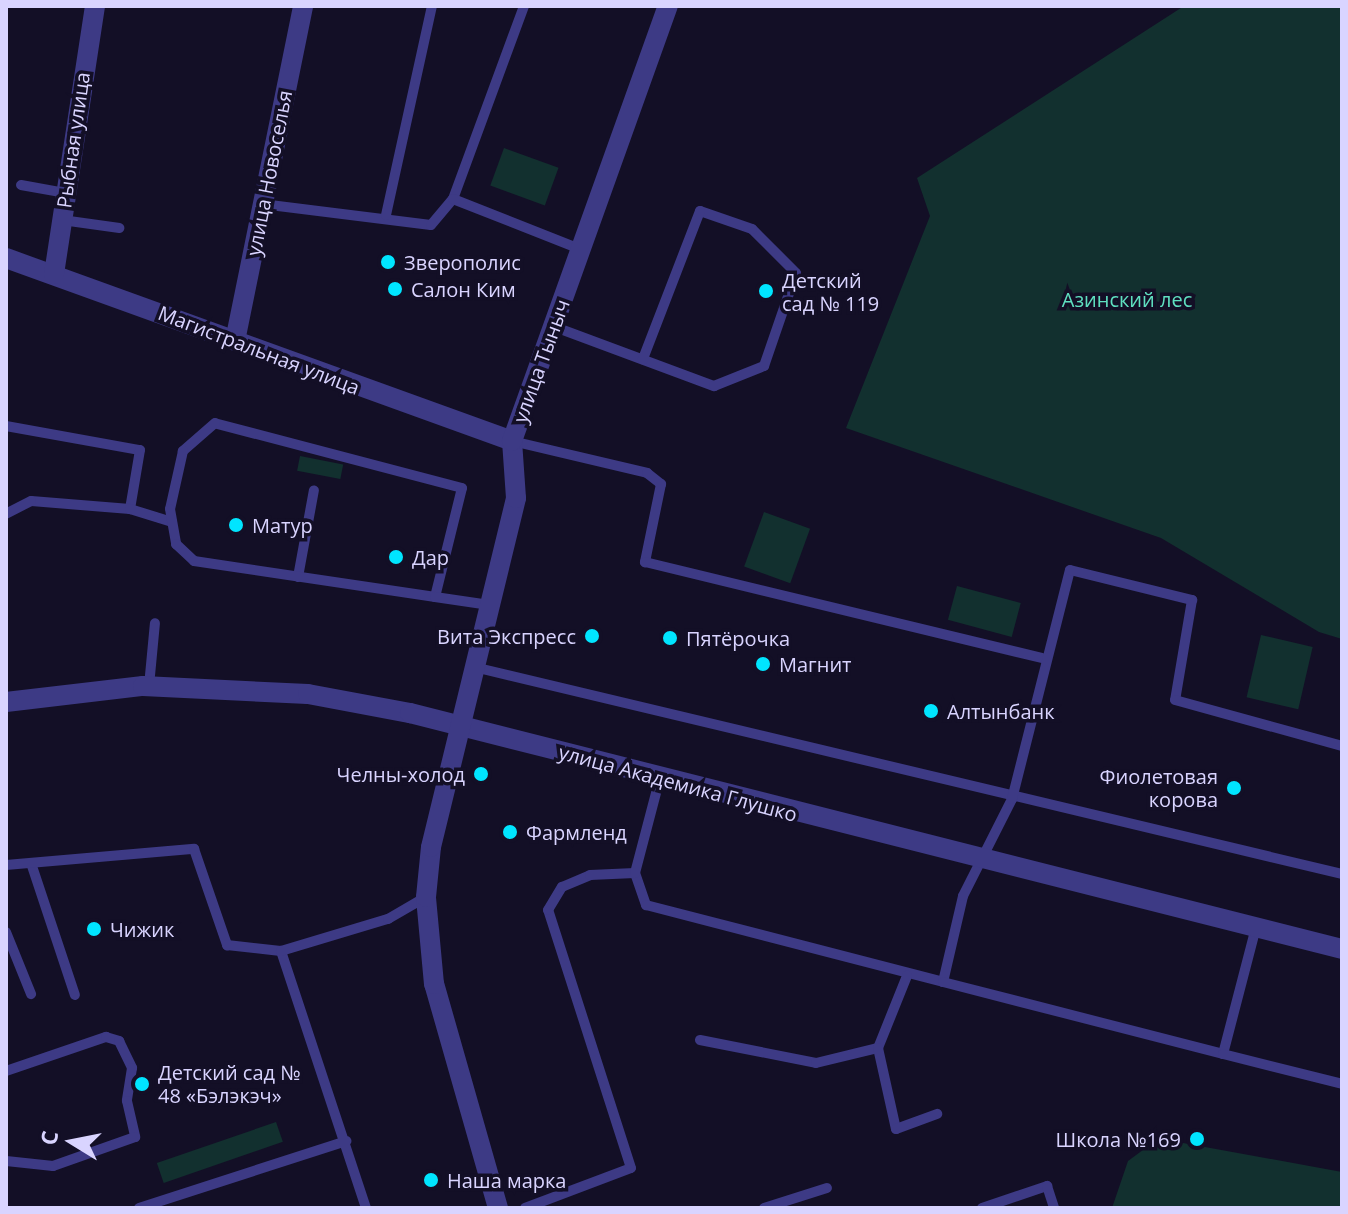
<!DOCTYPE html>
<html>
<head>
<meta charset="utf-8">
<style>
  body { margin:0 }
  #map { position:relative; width:1348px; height:1214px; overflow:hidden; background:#130f26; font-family:"Open Sans",sans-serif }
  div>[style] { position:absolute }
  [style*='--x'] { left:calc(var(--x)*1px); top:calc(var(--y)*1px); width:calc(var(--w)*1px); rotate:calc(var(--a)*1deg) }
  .green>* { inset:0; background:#12302f; transform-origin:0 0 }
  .service>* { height:10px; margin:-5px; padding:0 5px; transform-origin:5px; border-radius:5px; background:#3d3a85 }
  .minor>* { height:20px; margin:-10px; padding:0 10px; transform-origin:10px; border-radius:10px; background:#3d3a85 }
  .dots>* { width:22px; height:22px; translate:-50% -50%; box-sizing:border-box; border:4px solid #130f26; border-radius:50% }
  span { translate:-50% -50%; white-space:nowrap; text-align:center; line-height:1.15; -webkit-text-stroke:7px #130f26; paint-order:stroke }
  .street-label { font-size:20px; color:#d9d4ff }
  .poi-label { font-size:20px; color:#d9d4ff }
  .left { translate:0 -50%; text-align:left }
  .right { translate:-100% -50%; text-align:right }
  .park-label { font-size:20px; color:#5fe0c0 }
  .frame { position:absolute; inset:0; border:8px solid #d9d4ff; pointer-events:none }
  .north { position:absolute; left:32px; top:1102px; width:80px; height:80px; -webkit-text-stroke:6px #130f26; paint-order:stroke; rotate:280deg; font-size:22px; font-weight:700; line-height:32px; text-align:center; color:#d9d4ff }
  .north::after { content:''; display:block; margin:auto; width:28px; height:36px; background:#d9d4ff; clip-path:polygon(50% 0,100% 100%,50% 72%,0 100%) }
</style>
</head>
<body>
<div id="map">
  <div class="green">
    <div style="clip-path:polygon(1184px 6px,1342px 6px,1342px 639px,1319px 632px,1161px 538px,846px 428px,930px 216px,917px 178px)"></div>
    <div style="left:504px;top:148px;width:58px;height:40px;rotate:20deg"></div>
    <div style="left:300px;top:456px;width:44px;height:15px;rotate:11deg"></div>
    <div style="left:764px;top:512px;width:49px;height:58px;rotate:20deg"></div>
    <div style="left:957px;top:586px;width:66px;height:35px;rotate:15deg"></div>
    <div style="left:1261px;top:635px;width:53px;height:64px;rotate:13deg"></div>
    <div style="left:276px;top:1122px;width:21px;height:126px;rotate:71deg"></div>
    <div style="clip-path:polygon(1183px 1143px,1342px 1172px,1342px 1208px,1112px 1208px,1128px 1161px,1147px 1147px)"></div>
  </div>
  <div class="service">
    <div style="--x:21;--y:185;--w:46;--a:10.1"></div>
    <div style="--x:453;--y:199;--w:206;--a:-69.8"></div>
    <div style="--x:262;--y:204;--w:170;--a:7.1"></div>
    <div style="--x:431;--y:225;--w:34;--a:-50"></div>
    <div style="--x:453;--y:199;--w:136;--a:21.5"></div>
    <div style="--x:386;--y:215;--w:214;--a:-77.6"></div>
    <div style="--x:62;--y:220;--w:58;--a:8"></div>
    <div style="--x:555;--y:327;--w:170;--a:20.4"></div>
    <div style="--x:714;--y:386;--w:54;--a:-21.8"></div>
    <div style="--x:764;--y:366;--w:98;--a:-71"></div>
    <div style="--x:796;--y:273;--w:62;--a:-135"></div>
    <div style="--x:752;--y:229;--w:55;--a:-160.9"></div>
    <div style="--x:700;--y:211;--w:159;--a:111.1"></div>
    <div style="--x:6;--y:426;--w:136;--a:10.2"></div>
    <div style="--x:140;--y:450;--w:60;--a:99.6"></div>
    <div style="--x:130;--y:509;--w:99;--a:-175.4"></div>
    <div style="--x:31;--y:501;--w:28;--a:153"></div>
    <div style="--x:512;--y:441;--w:139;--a:13.3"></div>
    <div style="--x:647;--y:473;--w:18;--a:38"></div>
    <div style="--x:661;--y:484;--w:80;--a:101.6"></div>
    <div style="--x:645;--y:562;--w:408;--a:13.6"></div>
    <div style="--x:130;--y:509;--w:44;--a:17.2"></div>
    <div style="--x:298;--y:577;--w:88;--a:-79.6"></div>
    <div style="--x:435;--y:597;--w:112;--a:-76.1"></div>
    <div style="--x:462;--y:488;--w:255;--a:-165.3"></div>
    <div style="--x:215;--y:423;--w:43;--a:138.8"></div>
    <div style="--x:183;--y:451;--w:59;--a:102.6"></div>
    <div style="--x:170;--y:509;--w:36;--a:80"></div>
    <div style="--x:176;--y:544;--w:25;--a:43"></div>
    <div style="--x:194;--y:561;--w:244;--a:8.5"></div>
    <div style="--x:435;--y:597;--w:55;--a:8.4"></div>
    <div style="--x:474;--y:667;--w:892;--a:13.41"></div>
    <div style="--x:149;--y:686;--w:63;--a:-84.6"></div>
    <div style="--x:31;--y:863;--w:139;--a:71.6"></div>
    <div style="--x:6;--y:865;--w:189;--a:-4.9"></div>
    <div style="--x:194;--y:849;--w:102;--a:71"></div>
    <div style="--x:227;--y:945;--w:54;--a:6.3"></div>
    <div style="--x:635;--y:873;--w:34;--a:71"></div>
    <div style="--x:646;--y:905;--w:307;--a:14.5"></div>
    <div style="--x:943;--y:982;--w:88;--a:-76.9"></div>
    <div style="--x:963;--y:896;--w:109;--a:-63.2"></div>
    <div style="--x:1012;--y:799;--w:236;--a:-75.8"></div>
    <div style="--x:1070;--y:570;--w:126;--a:13.8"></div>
    <div style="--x:1192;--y:600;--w:101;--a:99.6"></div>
    <div style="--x:1175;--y:700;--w:173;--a:15.4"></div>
    <div style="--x:6;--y:932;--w:67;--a:68"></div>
    <div style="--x:943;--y:982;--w:289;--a:14.4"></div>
    <div style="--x:1223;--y:1054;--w:131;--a:-75.4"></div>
    <div style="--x:700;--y:1040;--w:118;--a:11.2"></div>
    <div style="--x:816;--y:1063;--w:64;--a:-13.6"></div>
    <div style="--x:878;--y:1048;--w:78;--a:-68.1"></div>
    <div style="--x:878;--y:1048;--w:83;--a:77.5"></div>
    <div style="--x:896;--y:1129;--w:44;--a:-20.1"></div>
    <div style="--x:1223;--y:1054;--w:123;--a:14.1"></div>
    <div style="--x:6;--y:1071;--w:106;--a:-18.8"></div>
    <div style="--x:106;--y:1037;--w:14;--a:17"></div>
    <div style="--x:119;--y:1041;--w:30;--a:64"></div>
    <div style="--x:132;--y:1068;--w:33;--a:99"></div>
    <div style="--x:127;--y:1101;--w:37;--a:77"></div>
    <div style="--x:135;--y:1137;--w:87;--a:160.5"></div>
    <div style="--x:53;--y:1166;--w:47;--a:-173.9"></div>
    <div style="--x:139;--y:1208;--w:218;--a:-17.9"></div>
    <div style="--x:366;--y:1208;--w:271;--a:-108.3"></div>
    <div style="--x:281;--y:951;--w:112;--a:-16.7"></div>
    <div style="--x:388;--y:919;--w:44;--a:-30.1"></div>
    <div style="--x:525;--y:1208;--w:113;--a:-20.7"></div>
    <div style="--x:631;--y:1168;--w:271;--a:-107.8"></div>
    <div style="--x:548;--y:910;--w:27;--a:-59"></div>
    <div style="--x:562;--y:887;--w:30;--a:-23"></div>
    <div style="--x:590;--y:875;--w:45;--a:-2.5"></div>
    <div style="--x:635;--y:873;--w:98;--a:-75.3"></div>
    <div style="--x:764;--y:1208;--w:66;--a:-17.6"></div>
    <div style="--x:982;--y:1208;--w:69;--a:-18.7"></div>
    <div style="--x:1047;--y:1186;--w:23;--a:72"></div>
  </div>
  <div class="minor">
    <div style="--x:6;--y:258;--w:538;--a:19.88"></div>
    <div style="--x:54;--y:274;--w:271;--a:-81.3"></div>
    <div style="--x:235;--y:341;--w:342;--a:-78.5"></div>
    <div style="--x:6;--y:702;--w:138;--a:-6.7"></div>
    <div style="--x:143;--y:686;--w:165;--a:2.8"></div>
    <div style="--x:308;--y:694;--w:104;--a:10.6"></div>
    <div style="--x:410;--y:713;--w:961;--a:14.21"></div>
    <div style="--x:498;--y:1208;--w:233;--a:-105.9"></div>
    <div style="--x:434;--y:984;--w:87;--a:-95.3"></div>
    <div style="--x:426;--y:897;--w:50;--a:-84.3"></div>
    <div style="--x:431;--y:847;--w:359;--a:-76.3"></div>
    <div style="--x:516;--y:498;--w:57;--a:-94"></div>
    <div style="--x:512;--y:441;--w:462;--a:-70.3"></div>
  </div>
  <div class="dots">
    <div style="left:388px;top:262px;background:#00e5ff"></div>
    <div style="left:395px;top:289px;background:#00e5ff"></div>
    <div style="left:766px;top:291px;background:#00e5ff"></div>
    <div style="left:236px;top:525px;background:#00e5ff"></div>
    <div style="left:396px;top:557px;background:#00e5ff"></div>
    <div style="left:592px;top:636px;background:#00e5ff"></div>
    <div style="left:670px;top:638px;background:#00e5ff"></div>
    <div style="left:763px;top:664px;background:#00e5ff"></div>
    <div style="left:931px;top:711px;background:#00e5ff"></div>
    <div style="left:481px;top:774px;background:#00e5ff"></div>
    <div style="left:1234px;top:788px;background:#00e5ff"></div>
    <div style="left:510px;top:832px;background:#00e5ff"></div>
    <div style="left:94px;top:929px;background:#00e5ff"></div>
    <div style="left:142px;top:1084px;background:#00e5ff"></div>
    <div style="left:1197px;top:1139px;background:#00e5ff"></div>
    <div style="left:431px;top:1180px;background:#00e5ff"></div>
  </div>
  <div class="street-label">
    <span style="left:73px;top:140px;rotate:-82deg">Рыбная улица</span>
    <span style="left:269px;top:173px;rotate:-79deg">улица Новоселья</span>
    <span style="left:259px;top:350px;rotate:21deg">Магистральная улица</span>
    <span style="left:541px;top:361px;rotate:-70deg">улица Тыныч</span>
    <span style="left:678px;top:783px;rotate:15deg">улица Академика Глушко</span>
  </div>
  <div class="poi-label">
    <span class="left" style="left:404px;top:262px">Зверополис</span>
    <span class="left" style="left:782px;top:292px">Детский<br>сад № 119</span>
    <span class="left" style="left:411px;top:289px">Салон Ким</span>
    <span class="left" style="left:252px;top:525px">Матур</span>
    <span class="left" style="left:412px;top:557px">Дар</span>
    <span class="right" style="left:576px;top:636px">Вита Экспресс</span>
    <span class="left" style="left:686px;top:638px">Пятёрочка</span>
    <span class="left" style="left:779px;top:664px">Магнит</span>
    <span class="left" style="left:947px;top:711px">Алтынбанк</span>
    <span class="right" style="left:465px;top:774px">Челны-холод</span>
    <span class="right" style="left:1218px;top:788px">Фиолетовая<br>корова</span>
    <span class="left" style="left:526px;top:832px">Фармленд</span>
    <span class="left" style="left:110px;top:929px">Чижик</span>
    <span class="left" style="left:158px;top:1084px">Детский сад №<br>48 «Бэлэкэч»</span>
    <span class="right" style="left:1181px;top:1139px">Школа №169</span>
    <span class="left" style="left:447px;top:1180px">Наша марка</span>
  </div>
  <div class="park-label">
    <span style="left:1127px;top:299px">Азинский лес</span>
  </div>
  <div class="frame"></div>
  <div class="north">С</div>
</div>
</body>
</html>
